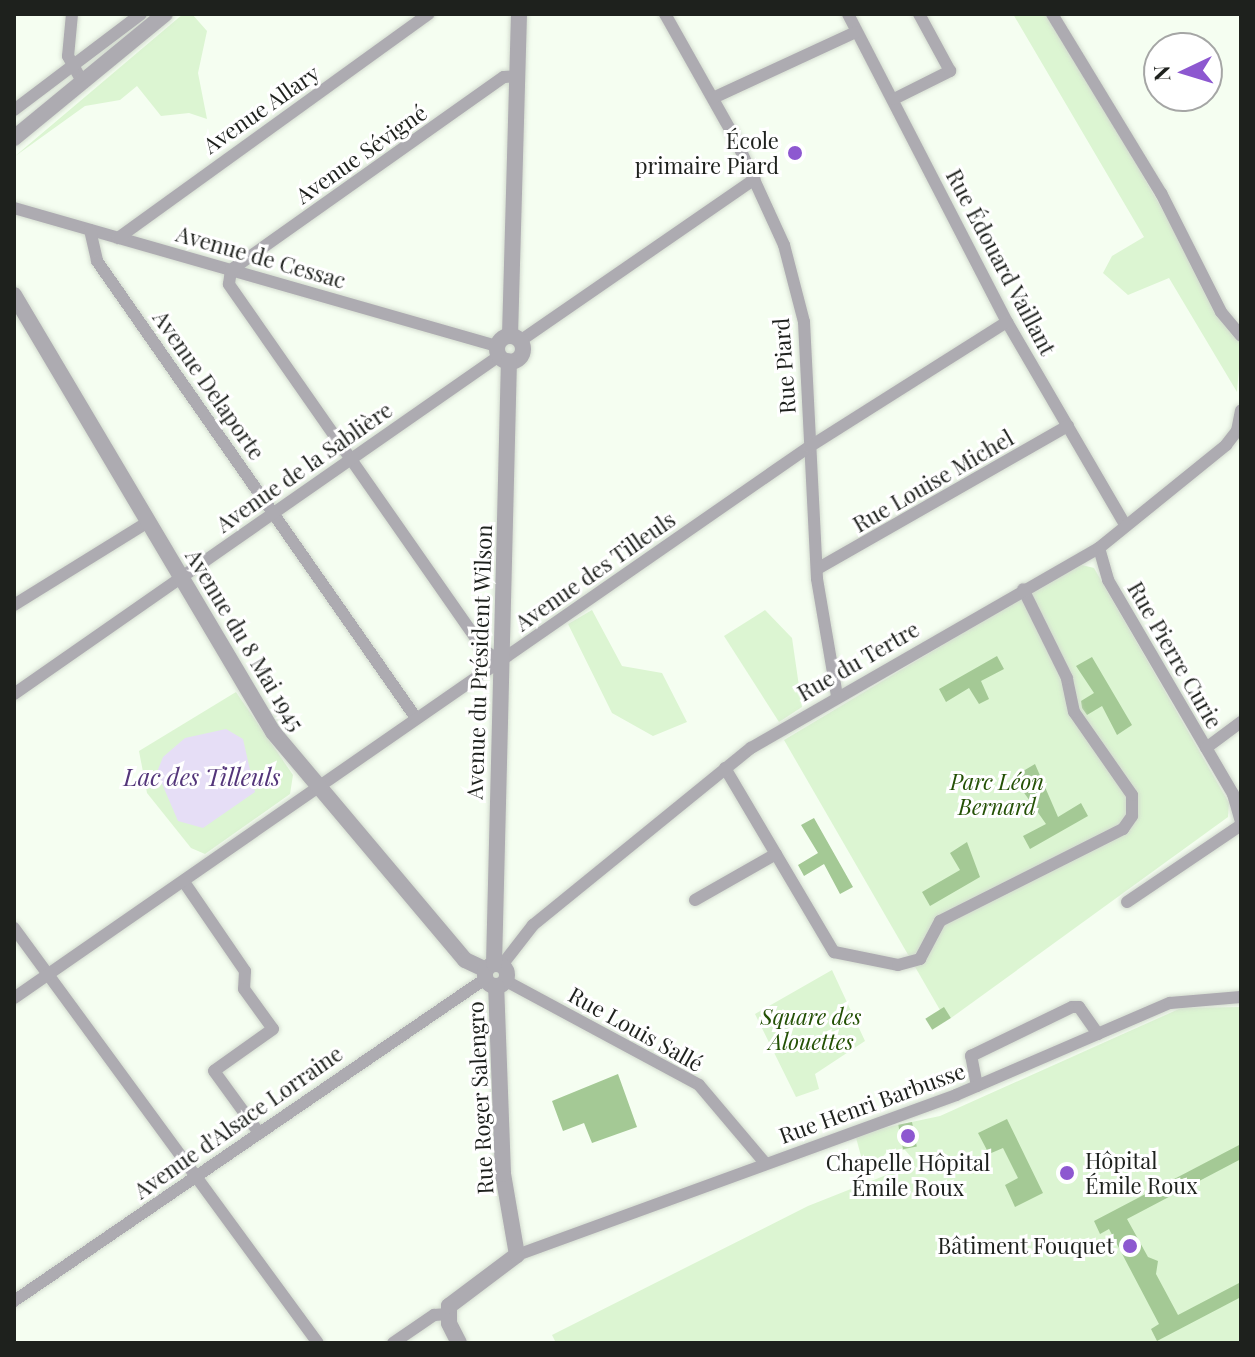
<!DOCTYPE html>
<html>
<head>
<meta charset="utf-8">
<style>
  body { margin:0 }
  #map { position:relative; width:1255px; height:1357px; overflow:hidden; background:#f5fef1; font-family:"Playfair Display",serif }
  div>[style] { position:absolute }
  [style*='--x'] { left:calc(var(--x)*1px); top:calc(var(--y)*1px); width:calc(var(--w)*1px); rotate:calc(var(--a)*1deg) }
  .green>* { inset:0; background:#dcf5d2 }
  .water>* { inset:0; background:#e6def6 }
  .building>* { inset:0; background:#a4c995; transform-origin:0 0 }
  .roads { filter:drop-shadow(0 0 2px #d3dbcf) drop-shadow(0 0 2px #d3dbcf) }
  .minor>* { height:12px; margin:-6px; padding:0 6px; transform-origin:6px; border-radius:6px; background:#adabb1 }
  .tertiary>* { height:16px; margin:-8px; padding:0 8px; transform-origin:8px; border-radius:8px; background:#adabb1 }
  .tertiary>.ring { margin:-8px; padding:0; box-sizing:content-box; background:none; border:16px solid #adabb1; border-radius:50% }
  .dots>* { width:22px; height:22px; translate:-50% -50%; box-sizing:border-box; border:4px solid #fff; border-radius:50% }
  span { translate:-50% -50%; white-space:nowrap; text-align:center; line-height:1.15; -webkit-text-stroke:6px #fff; paint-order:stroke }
  .street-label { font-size:22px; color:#1e211d }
  .poi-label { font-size:22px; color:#1e211d }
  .right { translate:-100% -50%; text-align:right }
  .left { translate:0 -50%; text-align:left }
  .park-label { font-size:22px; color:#245105; font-style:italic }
  .water-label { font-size:24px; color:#54367a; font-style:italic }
  .frame { position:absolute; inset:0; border:16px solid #1e211d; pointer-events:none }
  .north { position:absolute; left:1143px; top:32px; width:80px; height:80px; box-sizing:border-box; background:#fff; border:2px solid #a5a6a5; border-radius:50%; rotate:266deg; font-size:22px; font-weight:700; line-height:32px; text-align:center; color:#1e211d }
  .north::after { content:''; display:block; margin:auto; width:28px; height:36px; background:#8d58d0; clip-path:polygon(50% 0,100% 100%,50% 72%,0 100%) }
</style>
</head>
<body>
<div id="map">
  <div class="green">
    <div style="clip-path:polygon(183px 14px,192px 14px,207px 31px,198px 73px,207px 119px,189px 113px,161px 116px,137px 86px,120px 100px,85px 106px,14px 157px)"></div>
    <div style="clip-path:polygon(1013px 14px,1046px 14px,1122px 140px,1241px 345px,1237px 392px,1169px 278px,1128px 295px,1103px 273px,1112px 256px,1144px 237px)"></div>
    <div style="clip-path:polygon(1078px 564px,1094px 568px,1229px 803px,1228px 817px,951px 1018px,940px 1010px,784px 740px)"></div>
    <div style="clip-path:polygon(592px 610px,622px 666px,662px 673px,687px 722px,653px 736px,612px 713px,568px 624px)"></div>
    <div style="clip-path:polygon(765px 610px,792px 638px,802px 707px,779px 722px,724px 636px)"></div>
    <div style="clip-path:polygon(236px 692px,293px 775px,290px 794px,205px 854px,191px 848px,147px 793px,139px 751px)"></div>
    <div style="clip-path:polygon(832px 970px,865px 1041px,815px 1074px,819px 1089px,796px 1097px,755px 1014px)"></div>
    <div style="clip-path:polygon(1241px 1007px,1241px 1343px,556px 1343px,552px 1335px,808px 1206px,909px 1166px,912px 1158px,905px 1150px,889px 1149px,874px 1168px,864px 1167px,855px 1134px,940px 1116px,1181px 1008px)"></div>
  </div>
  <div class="water">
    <div style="clip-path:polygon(226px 729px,243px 739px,255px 792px,203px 828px,178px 821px,157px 772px,163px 757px,185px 738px)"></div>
  </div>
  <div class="building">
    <div style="clip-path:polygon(997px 656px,1004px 669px,981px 681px,989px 699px,979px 704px,969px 688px,946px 702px,939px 689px)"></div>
    <div style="clip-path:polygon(1092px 657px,1132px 725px,1117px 735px,1102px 706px,1087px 715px,1082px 708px,1081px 701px,1094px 693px,1076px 666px)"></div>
    <div style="clip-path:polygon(1035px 764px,1058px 817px,1081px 803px,1088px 816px,1030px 849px,1023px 836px,1046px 824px,1013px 777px)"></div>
    <div style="clip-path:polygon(814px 818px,853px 887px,840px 894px,824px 864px,804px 876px,798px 865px,818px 853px,801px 825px)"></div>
    <div style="clip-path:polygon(967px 842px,980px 877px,930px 906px,922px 892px,960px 870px,950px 853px)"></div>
    <div style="left:944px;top:1007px;width:13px;height:22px;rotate:58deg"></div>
    <div style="clip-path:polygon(618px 1074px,637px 1127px,592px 1143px,584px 1123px,563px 1131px,552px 1101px)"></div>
    <div style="clip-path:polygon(1007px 1119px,1043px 1193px,1015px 1207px,1005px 1185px,1018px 1178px,1003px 1148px,989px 1154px,978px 1133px)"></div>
    <div style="left:912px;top:1122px;width:25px;height:14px;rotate:79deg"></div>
    <div style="clip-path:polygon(1241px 1144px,1241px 1159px,1127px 1219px,1148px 1257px,1158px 1261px,1156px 1274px,1178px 1315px,1241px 1282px,1241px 1297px,1157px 1341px,1151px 1329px,1159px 1324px,1109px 1229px,1100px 1234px,1094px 1221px)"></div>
  </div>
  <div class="roads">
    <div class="minor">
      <div style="--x:72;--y:14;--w:42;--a:95.4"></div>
      <div style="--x:68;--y:56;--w:29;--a:61"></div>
      <div style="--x:665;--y:14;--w:142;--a:60.6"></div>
      <div style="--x:735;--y:138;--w:118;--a:65.4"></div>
      <div style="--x:784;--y:245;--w:80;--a:75.4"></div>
      <div style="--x:804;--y:322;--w:257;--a:87.1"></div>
      <div style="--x:817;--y:579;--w:119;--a:80.3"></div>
      <div style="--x:848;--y:14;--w:347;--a:62.7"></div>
      <div style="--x:1007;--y:322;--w:235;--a:59.8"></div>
      <div style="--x:1052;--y:14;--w:210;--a:58.7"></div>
      <div style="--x:1161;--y:193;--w:133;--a:63.2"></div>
      <div style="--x:1221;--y:312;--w:31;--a:50"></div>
      <div style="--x:713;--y:98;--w:157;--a:-24.8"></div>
      <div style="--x:894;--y:99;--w:63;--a:-26.6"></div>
      <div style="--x:950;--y:71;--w:65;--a:-118.5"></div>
      <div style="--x:14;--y:110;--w:159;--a:-37.1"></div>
      <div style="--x:14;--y:208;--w:502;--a:15.95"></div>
      <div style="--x:90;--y:230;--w:32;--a:77"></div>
      <div style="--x:97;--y:261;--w:557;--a:55.08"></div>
      <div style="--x:118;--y:238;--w:383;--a:-35.8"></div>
      <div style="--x:520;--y:341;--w:285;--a:-34.6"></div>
      <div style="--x:1099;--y:548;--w:33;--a:74"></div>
      <div style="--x:1108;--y:580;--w:248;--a:59.7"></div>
      <div style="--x:1233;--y:794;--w:29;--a:74"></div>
      <div style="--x:817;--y:569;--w:289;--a:-29.7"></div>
      <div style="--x:14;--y:605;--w:158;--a:-31.8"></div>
      <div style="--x:501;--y:662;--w:21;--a:-145"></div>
      <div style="--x:484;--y:650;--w:446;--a:-124.9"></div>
      <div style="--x:229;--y:284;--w:14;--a:-82"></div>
      <div style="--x:231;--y:270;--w:334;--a:-35.3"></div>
      <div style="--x:504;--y:77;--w:13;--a:-4"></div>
      <div style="--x:14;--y:694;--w:591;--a:-34.87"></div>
      <div style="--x:1206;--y:748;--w:44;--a:-36.6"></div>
      <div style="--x:725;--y:768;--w:214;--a:59.4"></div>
      <div style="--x:834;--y:952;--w:65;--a:11.5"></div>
      <div style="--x:898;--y:965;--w:23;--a:-15"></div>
      <div style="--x:920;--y:959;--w:43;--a:-62.2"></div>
      <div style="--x:940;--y:921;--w:205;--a:-26.7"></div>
      <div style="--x:1123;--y:829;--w:16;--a:-55"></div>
      <div style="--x:1132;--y:816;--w:21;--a:-90"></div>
      <div style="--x:1132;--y:795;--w:101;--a:-124.9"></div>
      <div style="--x:1074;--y:712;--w:35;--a:-102"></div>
      <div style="--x:1067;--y:678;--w:99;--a:-116.3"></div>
      <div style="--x:184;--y:882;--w:108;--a:55.6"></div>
      <div style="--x:245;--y:971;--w:18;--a:93"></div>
      <div style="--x:244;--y:989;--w:49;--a:54.1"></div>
      <div style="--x:273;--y:1029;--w:72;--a:144.6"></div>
      <div style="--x:214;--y:1071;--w:77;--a:54"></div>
      <div style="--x:695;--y:900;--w:93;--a:-29.6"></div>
      <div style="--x:1127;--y:902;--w:138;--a:-34"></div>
      <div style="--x:14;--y:928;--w:514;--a:53.78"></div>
      <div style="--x:502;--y:965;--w:51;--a:-52.2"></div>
      <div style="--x:533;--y:925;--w:281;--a:-39.1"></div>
      <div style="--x:751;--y:748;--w:401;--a:-29.9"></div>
      <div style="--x:1099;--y:548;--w:164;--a:-39"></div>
      <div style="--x:1226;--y:445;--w:18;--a:-52"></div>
      <div style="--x:1237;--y:431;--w:21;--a:-79"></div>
      <div style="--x:506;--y:981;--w:219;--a:28.3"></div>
      <div style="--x:699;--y:1085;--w:102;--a:49.8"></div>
      <div style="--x:14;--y:998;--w:967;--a:-34.73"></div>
      <div style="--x:809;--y:447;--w:234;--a:-32.3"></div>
      <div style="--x:977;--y:1086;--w:31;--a:-101"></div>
      <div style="--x:971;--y:1056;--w:112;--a:-25.9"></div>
      <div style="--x:1072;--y:1007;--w:7;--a:0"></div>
      <div style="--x:1079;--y:1007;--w:33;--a:55"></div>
      <div style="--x:517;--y:1255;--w:467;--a:-20"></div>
      <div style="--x:956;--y:1095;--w:233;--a:-23.3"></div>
      <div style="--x:1170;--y:1003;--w:71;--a:-4.8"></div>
      <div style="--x:14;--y:1301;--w:571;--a:-34.36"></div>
      <div style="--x:393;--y:1343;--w:50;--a:-34.3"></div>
      <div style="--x:434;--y:1315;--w:14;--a:-4"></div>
    </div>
    <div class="tertiary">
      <div style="--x:14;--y:138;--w:195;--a:-39.4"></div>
      <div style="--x:14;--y:295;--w:508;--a:59.35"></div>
      <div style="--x:273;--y:732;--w:298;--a:49.9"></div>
      <div style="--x:465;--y:960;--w:23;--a:25"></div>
      <div style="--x:510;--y:336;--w:322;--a:-88.4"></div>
      <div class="ring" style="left:497px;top:336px;width:10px;height:10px"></div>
      <div class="ring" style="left:485px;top:964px;width:6px;height:6px"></div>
      <div style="--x:494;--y:964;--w:603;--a:-88.58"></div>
      <div style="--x:459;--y:1343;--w:22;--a:-117"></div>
      <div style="--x:449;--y:1323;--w:17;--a:-90"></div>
      <div style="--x:449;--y:1306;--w:85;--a:-36.9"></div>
      <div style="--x:517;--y:1255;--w:82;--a:-99.8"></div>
      <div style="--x:503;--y:1174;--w:188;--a:-92.1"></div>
    </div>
  </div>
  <div class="dots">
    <div style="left:795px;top:153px;background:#8d58d0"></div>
    <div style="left:908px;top:1136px;background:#8d58d0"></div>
    <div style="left:1067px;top:1173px;background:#8d58d0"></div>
    <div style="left:1130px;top:1246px;background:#8d58d0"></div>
  </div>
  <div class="street-label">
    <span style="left:261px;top:109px;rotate:-35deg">Avenue Allary</span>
    <span style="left:361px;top:154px;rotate:-35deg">Avenue Sévigné</span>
    <span style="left:261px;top:257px;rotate:16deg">Avenue de Cessac</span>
    <span style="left:1001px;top:262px;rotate:62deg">Rue Édouard Vaillant</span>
    <span style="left:784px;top:366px;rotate:-94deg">Rue Piard</span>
    <span style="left:209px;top:385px;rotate:55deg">Avenue Delaporte</span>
    <span style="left:304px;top:467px;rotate:-35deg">Avenue de la Sablière</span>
    <span style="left:933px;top:481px;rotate:-30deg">Rue Louise Michel</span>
    <span style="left:595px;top:571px;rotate:-35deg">Avenue des Tilleuls</span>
    <span style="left:245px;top:640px;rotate:59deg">Avenue du 8 Mai 1945</span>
    <span style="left:1175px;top:655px;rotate:60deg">Rue Pierre Curie</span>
    <span style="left:858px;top:661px;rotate:-30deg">Rue du Tertre</span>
    <span style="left:479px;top:662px;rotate:-88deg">Avenue du Président Wilson</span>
    <span style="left:636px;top:1029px;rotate:29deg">Rue Louis Sallé</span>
    <span style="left:480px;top:1098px;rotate:-93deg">Rue Roger Salengro</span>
    <span style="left:872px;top:1103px;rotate:-20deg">Rue Henri Barbusse</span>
    <span style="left:238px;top:1122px;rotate:-35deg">Avenue d'Alsace Lorraine</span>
  </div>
  <div class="poi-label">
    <span class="right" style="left:779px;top:153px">École<br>primaire Piard</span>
    <span class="left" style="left:1085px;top:1173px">Hôpital<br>Émile Roux</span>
    <span style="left:908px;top:1175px">Chapelle Hôpital<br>Émile Roux</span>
    <span class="right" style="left:1114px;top:1246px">Bâtiment Fouquet</span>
  </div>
  <div class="park-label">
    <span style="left:997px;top:794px">Parc Léon<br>Bernard</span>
    <span style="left:811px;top:1029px">Square des<br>Alouettes</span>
  </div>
  <div class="water-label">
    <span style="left:202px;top:777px">Lac des Tilleuls</span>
  </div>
  <div class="frame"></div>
  <div class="north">N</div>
</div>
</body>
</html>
